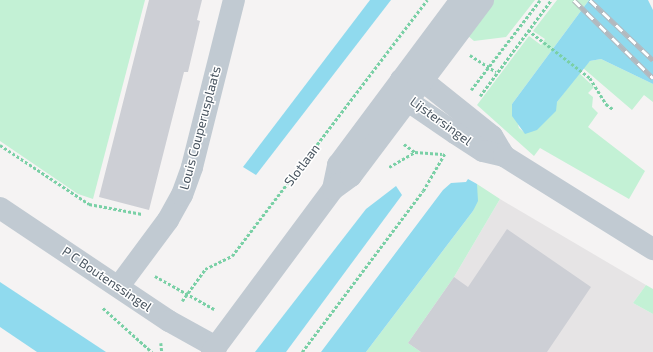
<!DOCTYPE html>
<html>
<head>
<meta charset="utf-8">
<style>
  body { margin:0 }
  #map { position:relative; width:653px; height:352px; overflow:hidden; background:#f5f3f3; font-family:"Exo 2",sans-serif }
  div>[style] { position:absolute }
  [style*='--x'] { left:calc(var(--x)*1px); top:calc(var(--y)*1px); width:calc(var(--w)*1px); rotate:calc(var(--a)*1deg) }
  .education>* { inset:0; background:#e6e4e5 }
  .green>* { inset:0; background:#c3f1d5 }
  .water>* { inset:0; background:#90daee }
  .building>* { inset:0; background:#cdcfd5 }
  .path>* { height:2.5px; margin-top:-1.25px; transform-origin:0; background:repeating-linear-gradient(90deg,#7ad0a6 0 3px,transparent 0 5px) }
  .minor>* { height:22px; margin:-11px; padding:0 11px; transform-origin:11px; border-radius:11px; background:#c1cad2 }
  .rail>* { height:4.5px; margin-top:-2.25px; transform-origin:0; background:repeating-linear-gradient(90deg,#fff 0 9px,#b5b8bd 0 18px); box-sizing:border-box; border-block:1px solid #b5b8bd }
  span { translate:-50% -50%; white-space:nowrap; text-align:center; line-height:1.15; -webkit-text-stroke:3px #fff; paint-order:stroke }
  .street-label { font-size:13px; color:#4a5661 }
</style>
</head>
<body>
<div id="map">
  <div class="education">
    <div style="clip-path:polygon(500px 199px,646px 285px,633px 303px,653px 314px,653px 352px,421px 352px,408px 343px,454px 277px)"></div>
  </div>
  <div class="green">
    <div style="clip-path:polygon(0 0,145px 0,93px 199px,78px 194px,0 141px)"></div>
    <div style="clip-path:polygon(492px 0,535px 0,506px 37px,474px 41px,467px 35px)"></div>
    <div style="clip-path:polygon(557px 0,589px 0,512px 104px,519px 128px,525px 133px,557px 102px,579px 73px,594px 87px,588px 93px,593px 97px,592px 107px,598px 113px,588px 127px,645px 171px,629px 199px,540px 148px,534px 156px,477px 105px,529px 36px,541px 45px,545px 39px,533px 31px)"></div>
    <div style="clip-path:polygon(601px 59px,653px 84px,653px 102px,644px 95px,632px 110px,583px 68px,590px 61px)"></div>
    <div style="clip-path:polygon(477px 184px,500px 199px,454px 277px,408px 343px,421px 352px,366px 352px,473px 211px,477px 198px)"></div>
    <div style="clip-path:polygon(646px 285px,653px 289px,653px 314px,633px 303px)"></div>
  </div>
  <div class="water">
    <div style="clip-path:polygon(370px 0,391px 0,256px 175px,243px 167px)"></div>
    <div style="clip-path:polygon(589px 0,648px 0,653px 10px,653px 84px,601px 59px,590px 61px,557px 102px,556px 111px,537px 130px,525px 134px,512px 116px,512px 104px)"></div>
    <div style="clip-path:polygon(468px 179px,477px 184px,478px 201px,473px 211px,366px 352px,321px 352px,443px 190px,451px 183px,466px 182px)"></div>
    <div style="clip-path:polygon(396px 186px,402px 195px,286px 352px,255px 352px,366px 209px)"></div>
    <div style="clip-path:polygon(0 282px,106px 352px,37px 352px,0 327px)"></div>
  </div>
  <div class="building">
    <div style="clip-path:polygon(149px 0,202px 0,197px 20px,200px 21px,188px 72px,184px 72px,149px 210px,99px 197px)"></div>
    <div style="clip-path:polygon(507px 229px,591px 287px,547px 352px,421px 352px,408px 343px,454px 277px,468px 287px)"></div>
  </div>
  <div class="path">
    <div style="--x:528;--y:30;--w:78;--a:37.7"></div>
    <div style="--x:590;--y:78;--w:31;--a:58"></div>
    <div style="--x:606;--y:104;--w:9;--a:36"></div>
    <div style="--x:470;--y:55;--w:31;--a:33"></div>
    <div style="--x:471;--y:90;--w:113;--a:-52.5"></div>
    <div style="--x:480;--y:96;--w:119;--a:-53.5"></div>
    <div style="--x:404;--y:144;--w:14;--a:36"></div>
    <div style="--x:0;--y:145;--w:107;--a:33.5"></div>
    <div style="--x:89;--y:204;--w:54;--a:10.7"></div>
    <div style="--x:389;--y:167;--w:30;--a:-30"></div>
    <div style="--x:415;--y:152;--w:27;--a:4"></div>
    <div style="--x:155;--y:276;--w:68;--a:29.2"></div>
    <div style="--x:182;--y:301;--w:39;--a:-54"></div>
    <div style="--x:205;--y:269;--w:30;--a:-26"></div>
    <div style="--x:232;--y:256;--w:322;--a:-52.7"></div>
    <div style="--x:103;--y:308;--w:66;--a:41.9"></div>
    <div style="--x:161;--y:343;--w:9;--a:84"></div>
    <div style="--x:302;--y:352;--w:201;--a:-53.1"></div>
    <div style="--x:423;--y:191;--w:44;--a:-59.9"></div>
  </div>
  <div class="minor">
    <div style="--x:504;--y:156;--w:23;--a:-121"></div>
    <div style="--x:492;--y:136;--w:88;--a:-141.4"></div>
    <div style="--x:423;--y:81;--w:22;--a:-177"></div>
    <div style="--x:401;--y:80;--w:22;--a:72"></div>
    <div style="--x:408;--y:101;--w:57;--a:34.2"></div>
    <div style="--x:455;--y:133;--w:33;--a:33"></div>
    <div style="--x:483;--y:151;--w:22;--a:13"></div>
    <div style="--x:504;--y:156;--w:176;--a:32"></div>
    <div style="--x:333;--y:189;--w:25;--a:-78"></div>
    <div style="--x:338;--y:165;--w:206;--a:-53.3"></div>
    <div style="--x:0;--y:208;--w:203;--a:33.8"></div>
    <div style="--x:169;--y:321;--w:54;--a:29"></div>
    <div style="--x:119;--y:286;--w:82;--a:-53.4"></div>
    <div style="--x:168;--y:220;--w:29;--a:-61"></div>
    <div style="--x:182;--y:195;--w:30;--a:-70"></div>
    <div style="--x:192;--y:167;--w:172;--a:-75.9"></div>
    <div style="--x:212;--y:352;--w:203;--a:-53.4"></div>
    <div style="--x:333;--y:189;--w:22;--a:-36"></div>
    <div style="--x:351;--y:176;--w:220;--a:-53.1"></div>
  </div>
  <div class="rail">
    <div style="--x:574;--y:0;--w:111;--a:44.6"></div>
    <div style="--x:590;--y:0;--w:87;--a:43.6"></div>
  </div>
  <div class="street-label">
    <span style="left:441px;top:121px;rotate:36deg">Lijstersingel</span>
    <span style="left:200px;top:128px;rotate:-75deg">Louis Couperusplaats</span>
    <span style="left:302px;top:165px;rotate:-53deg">Slotlaan</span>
    <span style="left:107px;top:279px;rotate:34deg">P C Boutenssingel</span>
  </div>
</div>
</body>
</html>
